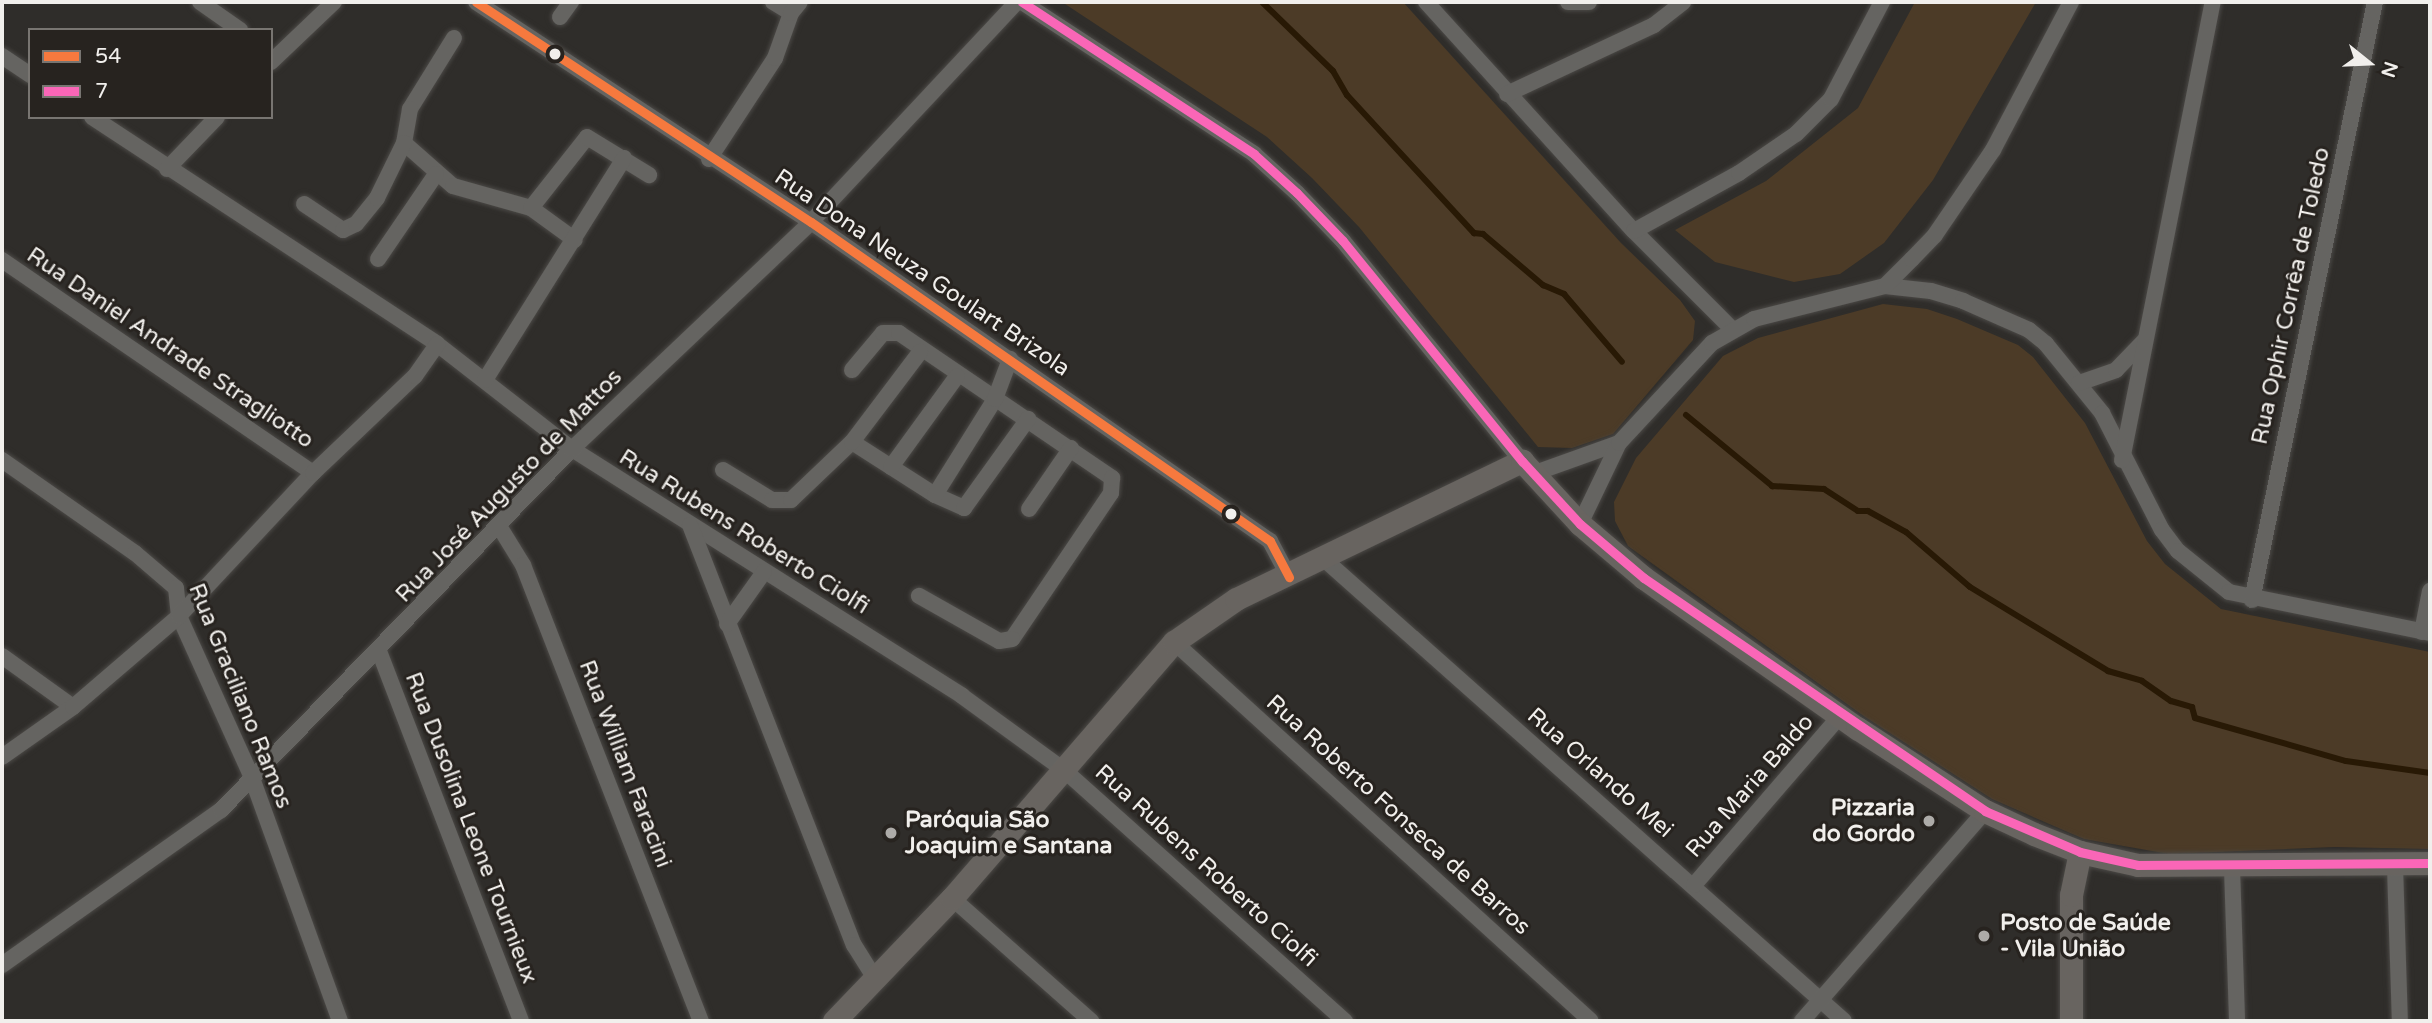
<!DOCTYPE html>
<html>
<head>
<meta charset="utf-8">
<style>
  body { margin:0 }
  #map { position:relative; width:2432px; height:1023px; overflow:hidden; background:#2f2d2a; font-family:"Varela Round",sans-serif }
  div>[style] { position:absolute }
  [style*='--x'] { left:calc(var(--x)*1px); top:calc(var(--y)*1px); width:calc(var(--w)*1px); rotate:calc(var(--a)*1deg) }
  .green>* { inset:0; background:#4c3b27 }
  .stream>* { height:6px; margin:-3px; padding:0 3px; transform-origin:3px; border-radius:3px; background:#281905 }
  .roads { filter:drop-shadow(0 0 2px #4b4946) drop-shadow(0 0 2px #4b4946) }
  .street>* { height:16px; margin:-8px; padding:0 8px; transform-origin:8px; border-radius:8px; background:#656461 }
  .secondary>* { height:23px; margin:-11.5px; padding:0 11.5px; transform-origin:11.5px; border-radius:11.5px; background:#686460 }
  .bus-1>* { height:9px; margin:-4.5px; padding:0 4.5px; transform-origin:4.5px; border-radius:4.5px; background:#f6793e }
  .bus-2>* { height:9px; margin:-4.5px; padding:0 4.5px; transform-origin:4.5px; border-radius:4.5px; background:#fa66b7 }
  .dots>* { width:19px; height:19px; translate:-50% -50%; box-sizing:border-box; border:4px solid #27231f; border-radius:50% }
  span { translate:-50% -50%; white-space:nowrap; text-align:center; line-height:1.15; -webkit-text-stroke:6px #27231f; paint-order:stroke }
  .street-label { font-size:23px; color:#f1efec }
  .poi-label { font-size:23px; color:#f1efec; font-weight:700 }
  .right { translate:-100% -50%; text-align:right }
  .left { translate:0 -50%; text-align:left }
  .frame { position:absolute; inset:0; border:4px solid #f1efec; pointer-events:none }
  .legend { position:absolute; left:28px; top:28px; width:245px; height:91px; box-sizing:border-box; background:#27231f; border:2px solid #787571; margin:0; padding:9px 12px; list-style:none; font-size:21px; color:#f1efec }
  .legend li { display:flex; align-items:center; gap:14px; height:35px }
  .legend b { width:35px; border:2px solid #787571 }
  .north { position:absolute; left:2334px; top:28px; width:70px; height:70px; -webkit-text-stroke:5px #27231f; paint-order:stroke; rotate:108deg; font-size:19px; font-weight:700; line-height:28px; text-align:center; color:#f1efec }
  .north::after { content:''; display:block; margin:auto; width:24px; height:32px; background:#f1efec; clip-path:polygon(50% 0,100% 100%,50% 72%,0 100%) }
</style>
</head>
<body>
<div id="map">
  <div class="green">
    <div style="clip-path:polygon(1062px 2px,1403px 2px,1621px 243px,1680px 300px,1695px 321px,1693px 340px,1613px 434px,1572px 448px,1538px 447px,1359px 227px,1312px 178px,1267px 137px)"></div>
    <div style="clip-path:polygon(1915px 2px,2036px 2px,1933px 180px,1884px 243px,1840px 274px,1794px 282px,1715px 262px,1675px 230px,1766px 181px,1858px 108px)"></div>
    <div style="clip-path:polygon(1883px 304px,1927px 309px,1957px 319px,2018px 345px,2033px 357px,2085px 423px,2147px 541px,2165px 564px,2221px 609px,2430px 652px,2430px 849px,2334px 847px,2169px 854px,2084px 839px,1992px 799px,1865px 717px,1628px 546px,1615px 521px,1614px 502px,1636px 458px,1723px 356px,1758px 338px)"></div>
  </div>
  <div class="stream">
    <div style="--x:1262;--y:2;--w:99;--a:44.2"></div>
    <div style="--x:1333;--y:71;--w:28;--a:60"></div>
    <div style="--x:1347;--y:95;--w:188;--a:47.4"></div>
    <div style="--x:1474;--y:233;--w:9;--a:6"></div>
    <div style="--x:1483;--y:234;--w:79;--a:40.4"></div>
    <div style="--x:1543;--y:285;--w:23;--a:23"></div>
    <div style="--x:1564;--y:294;--w:89;--a:49.5"></div>
    <div style="--x:1686;--y:415;--w:112;--a:39.5"></div>
    <div style="--x:1772;--y:486;--w:52;--a:3.3"></div>
    <div style="--x:1824;--y:489;--w:40;--a:32.9"></div>
    <div style="--x:1858;--y:511;--w:10;--a:0"></div>
    <div style="--x:1868;--y:511;--w:43;--a:28.9"></div>
    <div style="--x:1906;--y:532;--w:84;--a:40.7"></div>
    <div style="--x:1970;--y:587;--w:162;--a:31.3"></div>
    <div style="--x:2108;--y:671;--w:35;--a:16"></div>
    <div style="--x:2142;--y:681;--w:35;--a:35"></div>
    <div style="--x:2171;--y:701;--w:22;--a:16"></div>
    <div style="--x:2192;--y:707;--w:11;--a:75"></div>
    <div style="--x:2195;--y:718;--w:157;--a:15.9"></div>
    <div style="--x:2346;--y:761;--w:85;--a:8.1"></div>
  </div>
  <div class="roads">
    <div class="street">
      <div style="--x:200;--y:2;--w:49;--a:35"></div>
      <div style="--x:476;--y:2;--w:401;--a:33.3"></div>
      <div style="--x:811;--y:222;--w:559;--a:34.8"></div>
      <div style="--x:1270;--y:541;--w:41;--a:62.2"></div>
      <div style="--x:773;--y:2;--w:21;--a:31"></div>
      <div style="--x:1022;--y:2;--w:277;--a:33.2"></div>
      <div style="--x:1254;--y:154;--w:58;--a:42.2"></div>
      <div style="--x:1297;--y:193;--w:66;--a:46.2"></div>
      <div style="--x:1343;--y:241;--w:284;--a:50.9"></div>
      <div style="--x:1426;--y:2;--w:309;--a:47.8"></div>
      <div style="--x:1634;--y:231;--w:137;--a:45"></div>
      <div style="--x:1568;--y:2;--w:21;--a:0"></div>
      <div style="--x:560;--y:17;--w:19;--a:-54"></div>
      <div style="--x:454;--y:38;--w:84;--a:121.8"></div>
      <div style="--x:410;--y:109;--w:35;--a:100"></div>
      <div style="--x:404;--y:143;--w:65;--a:41.3"></div>
      <div style="--x:453;--y:186;--w:81;--a:15.8"></div>
      <div style="--x:531;--y:208;--w:54;--a:36"></div>
      <div style="--x:2;--y:56;--w:34;--a:34"></div>
      <div style="--x:271;--y:62;--w:87;--a:-43.6"></div>
      <div style="--x:1507;--y:94;--w:162;--a:-25.1"></div>
      <div style="--x:1654;--y:25;--w:37;--a:-38"></div>
      <div style="--x:92;--y:117;--w:413;--a:33.3"></div>
      <div style="--x:437;--y:344;--w:171;--a:37.9"></div>
      <div style="--x:572;--y:449;--w:462;--a:32.3"></div>
      <div style="--x:962;--y:696;--w:126;--a:36"></div>
      <div style="--x:1064;--y:770;--w:377;--a:41.8"></div>
      <div style="--x:709;--y:159;--w:121;--a:-56.8"></div>
      <div style="--x:775;--y:58;--w:48;--a:-70.4"></div>
      <div style="--x:791;--y:13;--w:14;--a:-51"></div>
      <div style="--x:167;--y:169;--w:72;--a:-46.1"></div>
      <div style="--x:304;--y:204;--w:47;--a:33.7"></div>
      <div style="--x:343;--y:230;--w:14;--a:-25"></div>
      <div style="--x:356;--y:224;--w:33;--a:-51"></div>
      <div style="--x:377;--y:198;--w:61;--a:-63.9"></div>
      <div style="--x:531;--y:208;--w:90;--a:-51.7"></div>
      <div style="--x:587;--y:137;--w:73;--a:31.5"></div>
      <div style="--x:1634;--y:231;--w:120;--a:-28.9"></div>
      <div style="--x:1739;--y:173;--w:69;--a:-34.4"></div>
      <div style="--x:1796;--y:134;--w:49;--a:-45"></div>
      <div style="--x:1831;--y:99;--w:110;--a:-62.3"></div>
      <div style="--x:378;--y:259;--w:103;--a:-55.7"></div>
      <div style="--x:2;--y:260;--w:377;--a:34.4"></div>
      <div style="--x:1885;--y:286;--w:46;--a:6.2"></div>
      <div style="--x:1931;--y:291;--w:34;--a:17"></div>
      <div style="--x:1963;--y:301;--w:72;--a:23.7"></div>
      <div style="--x:2029;--y:330;--w:22;--a:39"></div>
      <div style="--x:2046;--y:344;--w:89;--a:50.9"></div>
      <div style="--x:2102;--y:413;--w:131;--a:62.9"></div>
      <div style="--x:2162;--y:530;--w:26;--a:53"></div>
      <div style="--x:2178;--y:551;--w:65;--a:38.8"></div>
      <div style="--x:2229;--y:592;--w:205;--a:11.5"></div>
      <div style="--x:852;--y:370;--w:48;--a:-50"></div>
      <div style="--x:883;--y:333;--w:16;--a:0"></div>
      <div style="--x:899;--y:333;--w:258;--a:34.2"></div>
      <div style="--x:1112;--y:478;--w:15;--a:94"></div>
      <div style="--x:1111;--y:493;--w:176;--a:124.1"></div>
      <div style="--x:1012;--y:639;--w:13;--a:171"></div>
      <div style="--x:999;--y:641;--w:92;--a:-150.6"></div>
      <div style="--x:485;--y:380;--w:262;--a:-57.9"></div>
      <div style="--x:2079;--y:383;--w:39;--a:-19"></div>
      <div style="--x:2116;--y:370;--w:42;--a:-46"></div>
      <div style="--x:852;--y:442;--w:98;--a:32.6"></div>
      <div style="--x:935;--y:495;--w:32;--a:24"></div>
      <div style="--x:964;--y:508;--w:110;--a:-54.3"></div>
      <div style="--x:2;--y:460;--w:162;--a:35"></div>
      <div style="--x:135;--y:553;--w:54;--a:40.5"></div>
      <div style="--x:176;--y:588;--w:28;--a:84"></div>
      <div style="--x:179;--y:616;--w:178;--a:65.7"></div>
      <div style="--x:252;--y:778;--w:258;--a:70.1"></div>
      <div style="--x:2122;--y:460;--w:467;--a:-78.8"></div>
      <div style="--x:891;--y:467;--w:112;--a:-54"></div>
      <div style="--x:723;--y:470;--w:57;--a:31.5"></div>
      <div style="--x:772;--y:500;--w:19;--a:0"></div>
      <div style="--x:791;--y:500;--w:84;--a:-43.6"></div>
      <div style="--x:852;--y:442;--w:113;--a:-52.9"></div>
      <div style="--x:1535;--y:473;--w:89;--a:-19.7"></div>
      <div style="--x:935;--y:495;--w:113;--a:-58"></div>
      <div style="--x:995;--y:399;--w:43;--a:-69.4"></div>
      <div style="--x:1029;--y:509;--w:74;--a:-55.5"></div>
      <div style="--x:1580;--y:524;--w:90;--a:-64.3"></div>
      <div style="--x:1619;--y:443;--w:137;--a:-47.1"></div>
      <div style="--x:1712;--y:343;--w:48;--a:-29.7"></div>
      <div style="--x:1754;--y:319;--w:135;--a:-14.1"></div>
      <div style="--x:1885;--y:286;--w:38;--a:-45"></div>
      <div style="--x:1912;--y:259;--w:33;--a:-46"></div>
      <div style="--x:1935;--y:235;--w:103;--a:-55.7"></div>
      <div style="--x:1993;--y:150;--w:167;--a:-62.2"></div>
      <div style="--x:690;--y:525;--w:451;--a:68.7"></div>
      <div style="--x:854;--y:945;--w:39;--a:58"></div>
      <div style="--x:499;--y:526;--w:46;--a:58.4"></div>
      <div style="--x:523;--y:565;--w:490;--a:68.7"></div>
      <div style="--x:1325;--y:560;--w:694;--a:41.61"></div>
      <div style="--x:2252;--y:600;--w:611;--a:-78.38"></div>
      <div style="--x:727;--y:624;--w:64;--a:-54.6"></div>
      <div style="--x:2422;--y:632;--w:42;--a:-79"></div>
      <div style="--x:1174;--y:642;--w:563;--a:42.27"></div>
      <div style="--x:379;--y:651;--w:396;--a:69"></div>
      <div style="--x:2;--y:656;--w:87;--a:35.7"></div>
      <div style="--x:2;--y:757;--w:87;--a:-35.2"></div>
      <div style="--x:73;--y:707;--w:140;--a:-40.6"></div>
      <div style="--x:179;--y:616;--w:196;--a:-46.9"></div>
      <div style="--x:313;--y:473;--w:141;--a:-43.6"></div>
      <div style="--x:415;--y:376;--w:39;--a:-55"></div>
      <div style="--x:2395;--y:866;--w:155;--a:88.2"></div>
      <div style="--x:2232;--y:868;--w:153;--a:88.1"></div>
      <div style="--x:1694;--y:885;--w:223;--a:-49.2"></div>
      <div style="--x:952;--y:898;--w:186;--a:41.5"></div>
      <div style="--x:2;--y:965;--w:268;--a:-35.3"></div>
      <div style="--x:221;--y:810;--w:504;--a:-45.8"></div>
      <div style="--x:572;--y:449;--w:330;--a:-43.5"></div>
      <div style="--x:811;--y:222;--w:301;--a:-46.9"></div>
      <div style="--x:1802;--y:1021;--w:279;--a:-48.9"></div>
    </div>
    <div class="secondary">
      <div style="--x:834;--y:1021;--w:170;--a:-46.2"></div>
      <div style="--x:952;--y:898;--w:339;--a:-49.1"></div>
      <div style="--x:1174;--y:642;--w:75;--a:-34.7"></div>
      <div style="--x:1236;--y:599;--w:318;--a:-25.8"></div>
      <div style="--x:1522;--y:461;--w:86;--a:47.4"></div>
      <div style="--x:1580;--y:524;--w:84;--a:40.2"></div>
      <div style="--x:1644;--y:578;--w:261;--a:35.2"></div>
      <div style="--x:1857;--y:728;--w:153;--a:33"></div>
      <div style="--x:1985;--y:811;--w:54;--a:25.1"></div>
      <div style="--x:2034;--y:834;--w:49;--a:21.4"></div>
      <div style="--x:2080;--y:852;--w:59;--a:12.6"></div>
      <div style="--x:2138;--y:865;--w:292;--a:-0.4"></div>
      <div style="--x:2071;--y:1021;--w:126;--a:-90"></div>
      <div style="--x:2071;--y:895;--w:44;--a:-78.2"></div>
    </div>
  </div>
  <div class="bus-1">
    <div style="--x:476;--y:2;--w:401;--a:33.3"></div>
    <div style="--x:811;--y:222;--w:559;--a:34.8"></div>
    <div style="--x:1270;--y:541;--w:41;--a:62.2"></div>
  </div>
  <div class="bus-2">
    <div style="--x:1022;--y:2;--w:277;--a:33.2"></div>
    <div style="--x:1254;--y:154;--w:58;--a:42.2"></div>
    <div style="--x:1297;--y:193;--w:66;--a:46.2"></div>
    <div style="--x:1343;--y:241;--w:284;--a:50.9"></div>
    <div style="--x:1522;--y:461;--w:86;--a:47.4"></div>
    <div style="--x:1580;--y:524;--w:84;--a:40.2"></div>
    <div style="--x:1644;--y:578;--w:413;--a:34.3"></div>
    <div style="--x:1985;--y:811;--w:103;--a:23.3"></div>
    <div style="--x:2080;--y:852;--w:59;--a:12.6"></div>
    <div style="--x:2138;--y:865;--w:292;--a:-0.4"></div>
  </div>
  <div class="dots">
    <div style="left:555px;top:54px;background:#f1efec"></div>
    <div style="left:1231px;top:514px;background:#f1efec"></div>
    <div style="left:1929px;top:821px;background:#adaba8"></div>
    <div style="left:891px;top:833px;background:#adaba8"></div>
    <div style="left:1984px;top:936px;background:#adaba8"></div>
  </div>
  <div class="street-label">
    <span style="left:922px;top:273px;rotate:34deg">Rua Dona Neuza Goulart Brizola</span>
    <span style="left:2291px;top:296px;rotate:-78deg">Rua Ophir Corrêa de Toledo</span>
    <span style="left:170px;top:348px;rotate:34deg">Rua Daniel Andrade Stragliotto</span>
    <span style="left:509px;top:486px;rotate:-46deg">Rua José Augusto de Mattos</span>
    <span style="left:744px;top:532px;rotate:32deg">Rua Rubens Roberto Ciolfi</span>
    <span style="left:240px;top:696px;rotate:68deg">Rua Graciliano Ramos</span>
    <span style="left:625px;top:764px;rotate:69deg">Rua William Faracini</span>
    <span style="left:1600px;top:773px;rotate:41deg">Rua Orlando Mei</span>
    <span style="left:1750px;top:786px;rotate:-49deg">Rua Maria Baldo</span>
    <span style="left:1398px;top:815px;rotate:42deg">Rua Roberto Fonseca de Barros</span>
    <span style="left:471px;top:828px;rotate:69deg">Rua Dusolina Leone Tournieux</span>
    <span style="left:1206px;top:866px;rotate:42deg">Rua Rubens Roberto Ciolfi</span>
  </div>
  <div class="poi-label">
    <span class="right" style="left:1915px;top:821px">Pizzaria<br>do Gordo</span>
    <span class="left" style="left:905px;top:833px">Paróquia São<br>Joaquim e Santana</span>
    <span class="left" style="left:2000px;top:936px">Posto de Saúde<br>- Vila União</span>
  </div>
  <div class="frame"></div>
  <ul class="legend">
  <li><b style="height:9px;background:#f6793e"></b>54</li>
  <li><b style="height:9px;background:#fa66b7"></b>7</li>
  </ul>
  <div class="north">N</div>
</div>
</body>
</html>
